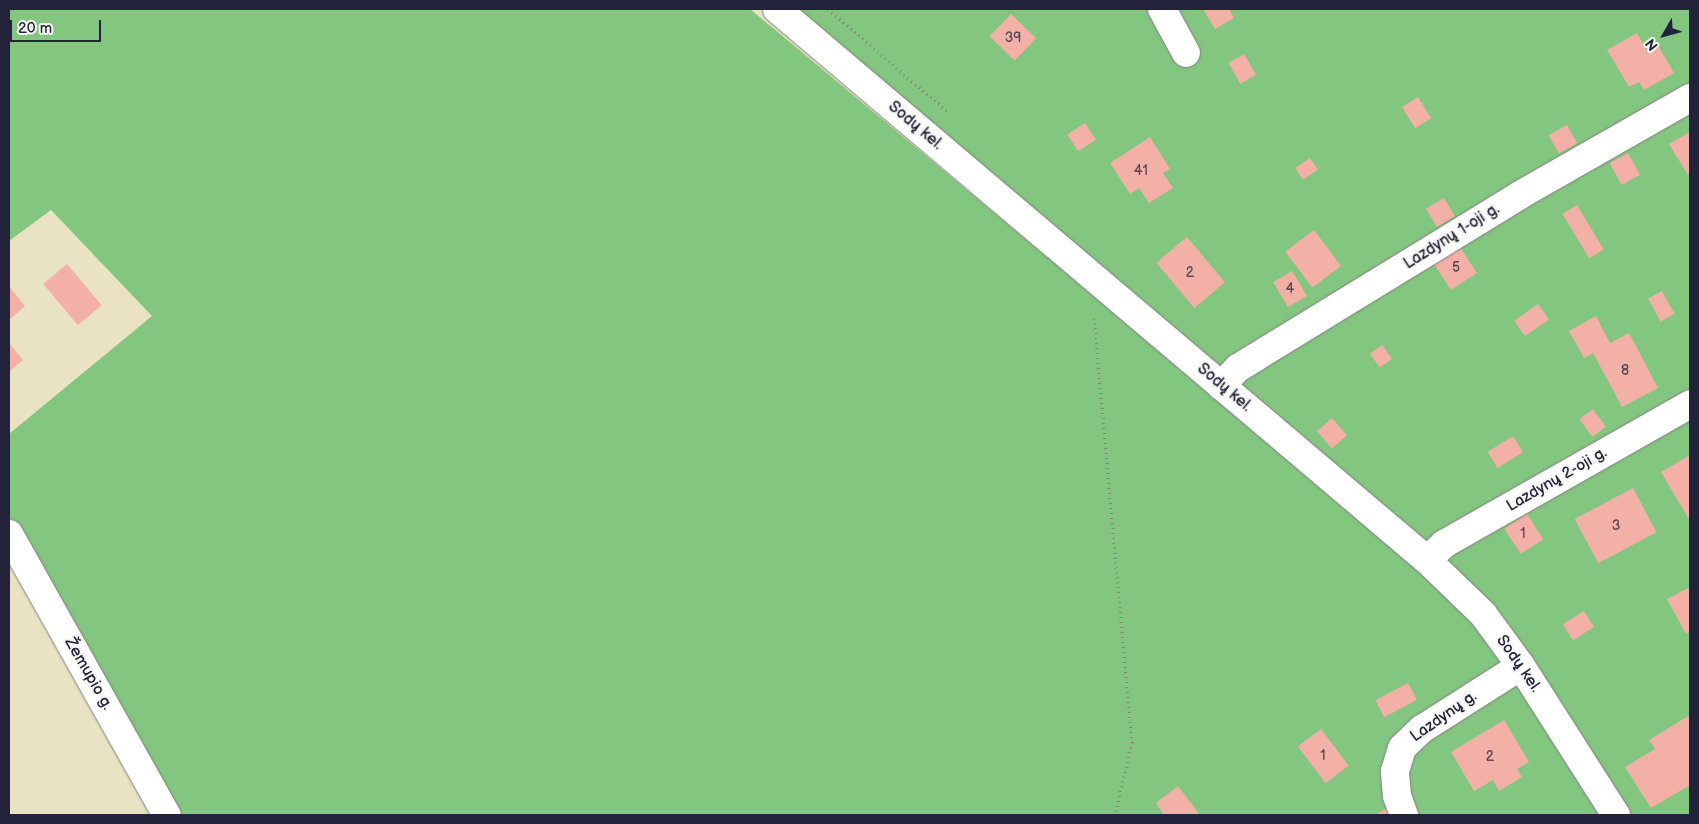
<!DOCTYPE html>
<html>
<head>
<meta charset="utf-8">
<style>
  body { margin:0 }
  #map { position:relative; width:1699px; height:824px; overflow:hidden; background:#e9e3c4; font-family:"Balsamiq Sans",sans-serif }
  div>[style] { position:absolute }
  [style*='--x'] { left:calc(var(--x)*1px); top:calc(var(--y)*1px); width:calc(var(--w)*1px); rotate:calc(var(--a)*1deg) }
  .green>* { inset:0; background:#83c680 }
  .building>* { inset:0; background:#f2b0a7; transform-origin:0 0 }
  .path>* { height:3px; margin-top:-1.5px; transform-origin:0; background:repeating-linear-gradient(90deg,#868280 0 1px,transparent 0 5px) }
  .roads { filter:drop-shadow(0 0 1px #868280) drop-shadow(0 0 1px #868280) }
  .minor>* { height:28px; margin:-14px; padding:0 14px; transform-origin:14px; border-radius:14px; background:#fff }
  span { translate:-50% -50%; white-space:nowrap; text-align:center; line-height:1.15; -webkit-text-stroke:4.5px #f6f6f2; paint-order:stroke }
  .number-label { font-size:14px; color:#564656 }
  .number-label span { -webkit-text-stroke-width:0 }
  .street-label { font-size:16px; color:#22223b }
  .frame { position:absolute; inset:0; border:10px solid #22223b; pointer-events:none }
  .north { position:absolute; left:1639px; top:10px; width:50px; height:50px; -webkit-text-stroke:4px #f6f6f2; paint-order:stroke; rotate:232deg; font-size:14px; font-weight:700; line-height:20px; text-align:center; color:#22223b }
  .north::after { content:''; display:block; margin:auto; width:18px; height:22px; background:#22223b; clip-path:polygon(50% 0,100% 100%,50% 72%,0 100%) }
  .scale { position:absolute; left:10px; top:20px; width:91px; height:22px; box-sizing:border-box; border:2px solid #22223b; border-top:0; padding-left:6px; font-size:15px; line-height:18px; white-space:nowrap; color:#22223b; -webkit-text-stroke:4px #f6f6f2; paint-order:stroke }
</style>
</head>
<body>
<div id="map">
  <div class="green">
    <div style="clip-path:polygon(9px 9px,750px 9px,1047px 257px,1065px 239px,796px 9px,1690px 9px,1690px 815px,182px 815px,9px 521px,9px 434px,152px 316px,51px 210px,9px 241px)"></div>
  </div>
  <div class="building">
    <div style="clip-path:polygon(1203px 9px,1229px 9px,1234px 18px,1215px 29px)"></div>
    <div style="left:1011px;top:14px;width:35px;height:31px;rotate:44deg"></div>
    <div style="clip-path:polygon(1637px 33px,1648px 53px,1659px 47px,1674px 73px,1644px 90px,1639px 82px,1629px 87px,1607px 50px)"></div>
    <div style="left:1244px;top:54px;width:24px;height:18px;rotate:60deg"></div>
    <div style="left:1418px;top:97px;width:25px;height:19px;rotate:58deg"></div>
    <div style="left:1085px;top:123px;width:20px;height:21px;rotate:57deg"></div>
    <div style="left:1567px;top:125px;width:21px;height:21px;rotate:61deg"></div>
    <div style="clip-path:polygon(1690px 132px,1690px 173px,1688px 175px,1669px 144px)"></div>
    <div style="clip-path:polygon(1150px 137px,1170px 169px,1163px 173px,1173px 188px,1149px 203px,1139px 188px,1130px 194px,1110px 163px)"></div>
    <div style="left:1628px;top:153px;width:25px;height:21px;rotate:61deg"></div>
    <div style="left:1310px;top:158px;width:14px;height:18px;rotate:56deg"></div>
    <div style="left:1444px;top:198px;width:21px;height:21px;rotate:59deg"></div>
    <div style="left:1577px;top:205px;width:52px;height:17px;rotate:59deg"></div>
    <div style="left:1314px;top:230px;width:45px;height:36px;rotate:53deg"></div>
    <div style="left:1187px;top:237px;width:59px;height:40px;rotate:50deg"></div>
    <div style="left:1460px;top:247px;width:31px;height:31px;rotate:57deg"></div>
    <div style="left:67px;top:264px;width:54px;height:31px;rotate:50deg"></div>
    <div style="left:1292px;top:271px;width:29px;height:22px;rotate:59deg"></div>
    <div style="clip-path:polygon(9px 286px,25px 306px,9px 320px)"></div>
    <div style="left:1662px;top:291px;width:26px;height:16px;rotate:61deg"></div>
    <div style="left:1538px;top:304px;width:19px;height:29px;rotate:55deg"></div>
    <div style="clip-path:polygon(1596px 316px,1610px 343px,1629px 333px,1658px 388px,1622px 407px,1593px 353px,1584px 358px,1569px 331px)"></div>
    <div style="clip-path:polygon(9px 343px,23px 360px,9px 372px)"></div>
    <div style="left:1382px;top:345px;width:17px;height:15px;rotate:54deg"></div>
    <div style="left:1593px;top:409px;width:22px;height:17px;rotate:54deg"></div>
    <div style="left:1332px;top:418px;width:23px;height:20px;rotate:49deg"></div>
    <div style="left:1513px;top:436px;width:19px;height:30px;rotate:58deg"></div>
    <div style="clip-path:polygon(1690px 455px,1690px 521px,1661px 472px)"></div>
    <div style="left:1633px;top:488px;width:50px;height:66px;rotate:62deg"></div>
    <div style="left:1527px;top:514px;width:30px;height:27px;rotate:57deg"></div>
    <div style="clip-path:polygon(1690px 587px,1690px 632px,1686px 634px,1667px 599px)"></div>
    <div style="left:1584px;top:611px;width:19px;height:25px;rotate:58deg"></div>
    <div style="left:1408px;top:683px;width:19px;height:37px;rotate:62deg"></div>
    <div style="clip-path:polygon(1690px 715px,1690px 785px,1651px 808px,1625px 767px,1655px 749px,1649px 740px)"></div>
    <div style="clip-path:polygon(1504px 720px,1529px 762px,1517px 769px,1522px 777px,1499px 791px,1493px 780px,1474px 791px,1451px 752px)"></div>
    <div style="left:1321px;top:729px;width:46px;height:29px;rotate:53deg"></div>
    <div style="clip-path:polygon(1178px 786px,1200px 815px,1164px 815px,1156px 803px)"></div>
    <div style="clip-path:polygon(1389px 807px,1394px 815px,1375px 815px)"></div>
  </div>
  <div class="path">
    <div style="--x:828;--y:9;--w:160;--a:40.7"></div>
    <div style="--x:1094;--y:318;--w:426;--a:84.9"></div>
    <div style="--x:1132;--y:742;--w:75;--a:103.1"></div>
  </div>
  <div class="roads">
    <div class="minor">
      <div style="--x:777;--y:9;--w:852;--a:40.29"></div>
      <div style="--x:1427;--y:560;--w:78;--a:44"></div>
      <div style="--x:1483;--y:614;--w:64;--a:53.8"></div>
      <div style="--x:1521;--y:666;--w:177;--a:57.5"></div>
      <div style="--x:1162;--y:9;--w:50;--a:61.4"></div>
      <div style="--x:1221;--y:386;--w:25;--a:-47"></div>
      <div style="--x:1238;--y:368;--w:331;--a:-31.5"></div>
      <div style="--x:1520;--y:195;--w:196;--a:-29.7"></div>
      <div style="--x:9;--y:534;--w:322;--a:60.7"></div>
      <div style="--x:1427;--y:560;--w:23;--a:-43"></div>
      <div style="--x:1444;--y:544;--w:283;--a:-29.6"></div>
      <div style="--x:1404;--y:815;--w:20;--a:-110"></div>
      <div style="--x:1397;--y:796;--w:25;--a:-95"></div>
      <div style="--x:1395;--y:771;--w:24;--a:-73"></div>
      <div style="--x:1402;--y:748;--w:28;--a:-44"></div>
      <div style="--x:1422;--y:729;--w:117;--a:-32.5"></div>
    </div>
  </div>
  <div class="number-label">
    <span style="left:1013px;top:38px">39</span>
    <span style="left:1141px;top:171px">41</span>
    <span style="left:1456px;top:268px">5</span>
    <span style="left:1190px;top:273px">2</span>
    <span style="left:1290px;top:289px">4</span>
    <span style="left:1625px;top:371px">8</span>
    <span style="left:1616px;top:526px">3</span>
    <span style="left:1523px;top:534px">1</span>
    <span style="left:1323px;top:756px">1</span>
    <span style="left:1490px;top:757px">2</span>
  </div>
  <div class="street-label">
    <span style="left:915px;top:126px;rotate:40deg">Sodų kel.</span>
    <span style="left:1452px;top:237px;rotate:-32deg">Lazdynų 1-oji g.</span>
    <span style="left:1224px;top:388px;rotate:40deg">Sodų kel.</span>
    <span style="left:1557px;top:480px;rotate:-30deg">Lazdynų 2-oji g.</span>
    <span style="left:1518px;top:664px;rotate:55deg">Sodų kel.</span>
    <span style="left:88px;top:674px;rotate:60deg">Žemupio g.</span>
    <span style="left:1444px;top:717px;rotate:-35deg">Lazdynų g.</span>
  </div>
  <div class="frame"></div>
  <div class="north">N</div>
  <div class="scale">20 m</div>
</div>
</body>
</html>
